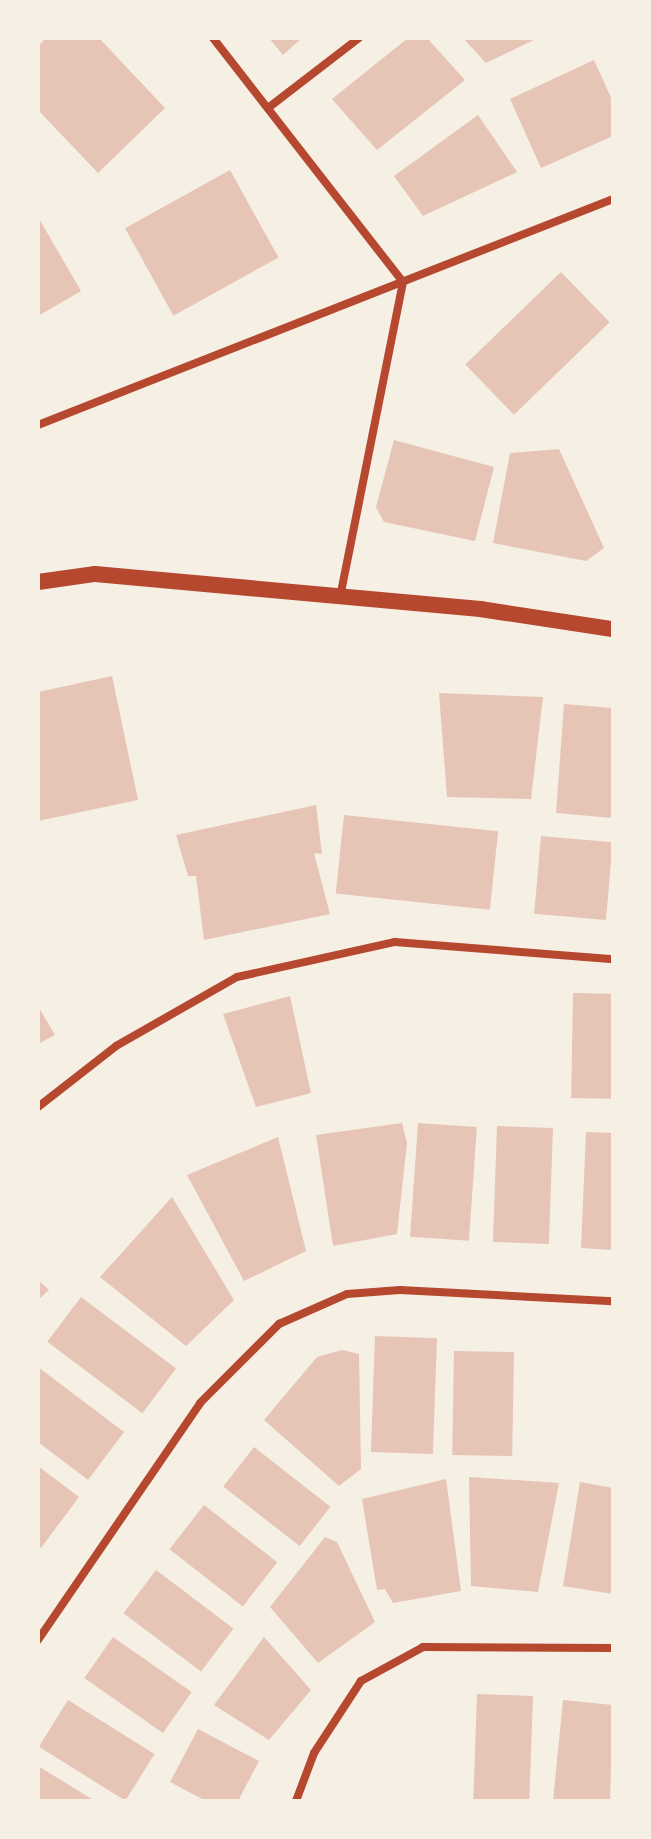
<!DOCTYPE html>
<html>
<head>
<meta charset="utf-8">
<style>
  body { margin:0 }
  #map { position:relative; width:651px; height:1839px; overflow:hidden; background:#f6efe4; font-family:"PT Sans Narrow",sans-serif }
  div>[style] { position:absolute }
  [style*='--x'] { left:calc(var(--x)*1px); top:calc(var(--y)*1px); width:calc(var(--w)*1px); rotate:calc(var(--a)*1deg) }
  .building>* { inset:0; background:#e6c5b7; transform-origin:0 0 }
  .minor>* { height:8px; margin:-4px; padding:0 4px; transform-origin:4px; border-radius:4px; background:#b5482f }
  .secondary>* { height:16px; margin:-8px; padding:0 8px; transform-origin:8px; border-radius:8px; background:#b5482f }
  span { translate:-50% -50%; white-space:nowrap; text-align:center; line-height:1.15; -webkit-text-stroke:8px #f6efe4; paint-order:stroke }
  .frame { position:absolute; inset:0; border:40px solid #f6efe4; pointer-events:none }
</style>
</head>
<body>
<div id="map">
  <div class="building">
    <div style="clip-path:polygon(46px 38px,99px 38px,165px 108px,98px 173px,38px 110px,38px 46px)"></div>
    <div style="clip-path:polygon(269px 38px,302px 38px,283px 55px)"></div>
    <div style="clip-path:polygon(408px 38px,427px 38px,465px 80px,377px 150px,332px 99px)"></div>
    <div style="clip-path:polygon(463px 38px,538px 38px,486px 63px)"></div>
    <div style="clip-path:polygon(594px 60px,613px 102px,613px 136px,541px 168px,510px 99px)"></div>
    <div style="clip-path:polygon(478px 115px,517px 172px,423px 216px,394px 176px)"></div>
    <div style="left:230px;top:170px;width:100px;height:120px;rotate:61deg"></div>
    <div style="clip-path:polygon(38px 217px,81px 291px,38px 316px)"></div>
    <div style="left:561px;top:272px;width:70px;height:133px;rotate:46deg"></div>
    <div style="clip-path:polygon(394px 440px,494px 467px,475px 541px,384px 522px,376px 507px)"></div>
    <div style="clip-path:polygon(559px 449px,604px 548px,586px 561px,493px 543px,510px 453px)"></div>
    <div style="clip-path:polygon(112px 676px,138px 800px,38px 821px,38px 692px)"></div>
    <div style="clip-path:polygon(439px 693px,543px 697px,531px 799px,447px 797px)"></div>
    <div style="clip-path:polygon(564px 704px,613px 708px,613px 818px,556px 813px)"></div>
    <div style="clip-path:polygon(316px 805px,322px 854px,314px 853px,330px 914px,204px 940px,196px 876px,188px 876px,176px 835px)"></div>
    <div style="left:344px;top:815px;width:155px;height:79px;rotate:6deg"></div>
    <div style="left:541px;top:836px;width:72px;height:78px;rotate:5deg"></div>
    <div style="left:573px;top:993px;width:40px;height:105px;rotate:1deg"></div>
    <div style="clip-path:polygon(290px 996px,311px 1093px,256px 1107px,223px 1014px)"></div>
    <div style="clip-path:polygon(38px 1006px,55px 1035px,38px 1044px)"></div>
    <div style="clip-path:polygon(402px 1123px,407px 1143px,397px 1234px,333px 1246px,316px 1135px)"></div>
    <div style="left:418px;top:1123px;width:59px;height:114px;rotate:4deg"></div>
    <div style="left:497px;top:1126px;width:56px;height:116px;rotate:2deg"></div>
    <div style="clip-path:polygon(586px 1132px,613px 1133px,613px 1250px,581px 1248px)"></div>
    <div style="clip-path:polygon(278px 1137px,306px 1251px,244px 1281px,187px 1175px)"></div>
    <div style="clip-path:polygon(172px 1197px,234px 1300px,186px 1346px,100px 1277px)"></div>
    <div style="clip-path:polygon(38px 1280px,49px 1290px,38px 1300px)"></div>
    <div style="left:81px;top:1297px;width:119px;height:56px;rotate:37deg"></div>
    <div style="left:375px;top:1336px;width:62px;height:116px;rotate:2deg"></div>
    <div style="clip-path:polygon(342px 1350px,359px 1354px,361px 1469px,339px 1486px,264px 1420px,317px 1357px)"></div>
    <div style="left:454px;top:1351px;width:60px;height:104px;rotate:1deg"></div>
    <div style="clip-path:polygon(38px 1367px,124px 1432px,88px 1480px,38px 1442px)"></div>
    <div style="left:254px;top:1447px;width:97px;height:50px;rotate:38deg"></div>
    <div style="clip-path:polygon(38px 1466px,79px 1497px,41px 1548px,38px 1545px)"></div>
    <div style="clip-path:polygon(469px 1477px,559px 1483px,538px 1592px,471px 1586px)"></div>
    <div style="clip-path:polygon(446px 1479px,461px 1591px,393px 1603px,385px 1589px,377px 1590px,362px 1499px)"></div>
    <div style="clip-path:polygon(580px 1482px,613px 1488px,613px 1594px,563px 1586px)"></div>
    <div style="left:204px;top:1505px;width:93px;height:56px;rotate:38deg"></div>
    <div style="clip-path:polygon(325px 1537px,337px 1542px,375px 1622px,318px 1663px,270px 1607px)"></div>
    <div style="left:156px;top:1570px;width:97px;height:54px;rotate:37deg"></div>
    <div style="left:113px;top:1637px;width:96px;height:50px;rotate:35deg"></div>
    <div style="clip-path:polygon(264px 1637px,311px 1690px,269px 1740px,214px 1705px)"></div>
    <div style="left:477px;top:1694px;width:56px;height:107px;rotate:2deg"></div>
    <div style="left:68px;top:1700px;width:102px;height:55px;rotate:32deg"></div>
    <div style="clip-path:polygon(563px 1700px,613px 1705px,610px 1801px,553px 1801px)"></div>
    <div style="clip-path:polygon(198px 1729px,259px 1761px,238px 1801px,206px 1801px,170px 1782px)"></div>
    <div style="clip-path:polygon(38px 1766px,95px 1801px,38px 1801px)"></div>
  </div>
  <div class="minor">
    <div style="--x:213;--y:38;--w:309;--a:52.1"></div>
    <div style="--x:403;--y:282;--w:321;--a:101.3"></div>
    <div style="--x:268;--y:108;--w:115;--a:-37.6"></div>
    <div style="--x:38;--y:425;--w:618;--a:-21.46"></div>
    <div style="--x:38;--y:1107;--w:99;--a:-38"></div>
    <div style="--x:116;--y:1046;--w:139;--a:-29.7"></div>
    <div style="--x:237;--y:977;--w:162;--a:-12.5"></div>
    <div style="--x:395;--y:942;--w:219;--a:4.5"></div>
    <div style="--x:38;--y:1640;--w:287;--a:-55.6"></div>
    <div style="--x:200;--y:1403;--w:112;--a:-45"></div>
    <div style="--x:279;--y:1324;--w:74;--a:-23.8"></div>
    <div style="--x:347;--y:1294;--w:53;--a:-4.3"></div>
    <div style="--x:400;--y:1290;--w:213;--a:3"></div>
    <div style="--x:296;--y:1801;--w:51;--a:-69.4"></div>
    <div style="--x:314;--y:1753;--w:86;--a:-56.9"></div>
    <div style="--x:361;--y:1681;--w:71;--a:-28.7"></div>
    <div style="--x:423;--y:1647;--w:190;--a:0.3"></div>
  </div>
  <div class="secondary">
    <div style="--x:38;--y:582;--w:58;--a:-8"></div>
    <div style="--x:95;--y:574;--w:387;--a:5.2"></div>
    <div style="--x:480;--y:609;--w:134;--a:8.6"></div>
  </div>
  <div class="frame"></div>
</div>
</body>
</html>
